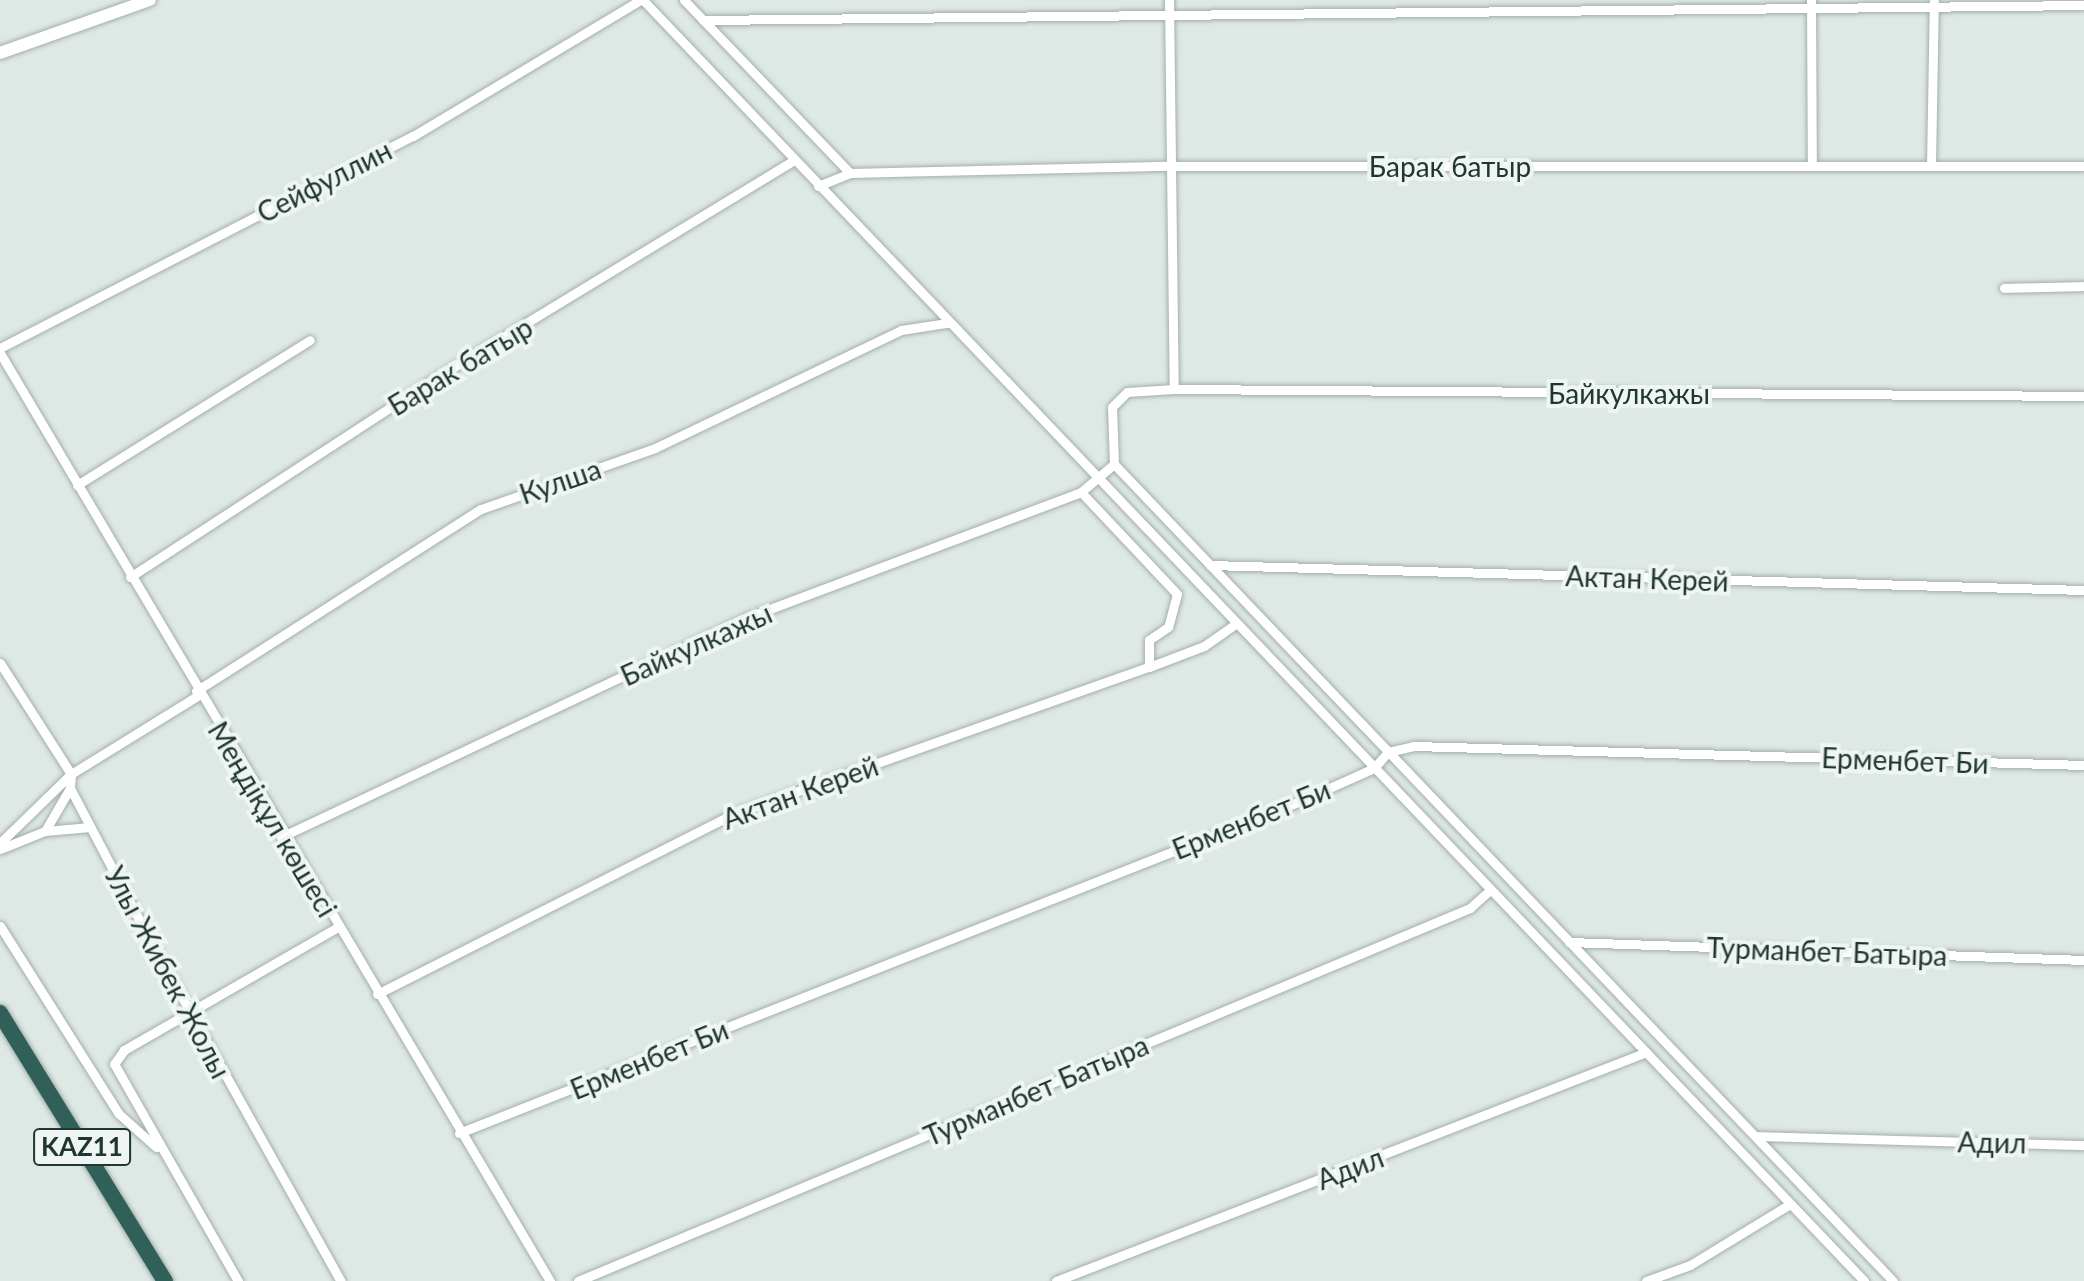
<!DOCTYPE html>
<html>
<head>
<meta charset="utf-8">
<style>
  body { margin:0 }
  #map { position:relative; width:2084px; height:1281px; overflow:hidden; background:#dee8e4; font-family:Lato,sans-serif }
  div>[style] { position:absolute }
  [style*='--x'] { left:calc(var(--x)*1px); top:calc(var(--y)*1px); width:calc(var(--w)*1px); rotate:calc(var(--a)*1deg) }
  .roads { filter:drop-shadow(0 0 2px #a2afab) drop-shadow(0 0 2px #a2afab) }
  .street>* { height:9px; margin:-4.5px; padding:0 4.5px; transform-origin:4.5px; border-radius:4.5px; background:#fff }
  .secondary>* { height:12px; margin:-6px; padding:0 6px; transform-origin:6px; border-radius:6px; background:#fff }
  .highway>* { height:16px; margin:-8px; padding:0 8px; transform-origin:8px; border-radius:8px; background:#306059 }
  span { translate:-50% -50%; white-space:nowrap; text-align:center; line-height:1.15; -webkit-text-stroke:8px #eef5f2; paint-order:stroke }
  .shield-label span { padding:2px 6px; background:#eef5f2; border:2px solid; border-radius:6px; -webkit-text-stroke-width:0 }
  .shield-label { font-size:26px; color:#213632; font-weight:700 }
  .street-label { font-size:28px; color:#213632 }
</style>
</head>
<body>
<div id="map">
  <div class="roads">
    <div class="street">
      <div style="--x:643;--y:0;--w:1770;--a:46.37"></div>
      <div style="--x:684;--y:0;--w:240;--a:46.2"></div>
      <div style="--x:1169;--y:0;--w:389;--a:89.3"></div>
      <div style="--x:1811;--y:0;--w:166;--a:89.7"></div>
      <div style="--x:703;--y:20;--w:1381;--a:-0.62"></div>
      <div style="--x:1931;--y:166;--w:165;--a:-89"></div>
      <div style="--x:818;--y:186;--w:35;--a:-22"></div>
      <div style="--x:850;--y:173;--w:318;--a:-1.3"></div>
      <div style="--x:1168;--y:166;--w:916;--a:0"></div>
      <div style="--x:2004;--y:288;--w:80;--a:-1.4"></div>
      <div style="--x:0;--y:348;--w:464;--a:-27.2"></div>
      <div style="--x:413;--y:136;--w:265;--a:-30.9"></div>
      <div style="--x:0;--y:353;--w:1079;--a:59.35"></div>
      <div style="--x:77;--y:485;--w:274;--a:-31.9"></div>
      <div style="--x:1081;--y:492;--w:140;--a:46.7"></div>
      <div style="--x:1177;--y:594;--w:34;--a:105"></div>
      <div style="--x:1168;--y:627;--w:23;--a:146"></div>
      <div style="--x:1149;--y:640;--w:27;--a:90"></div>
      <div style="--x:1210;--y:565;--w:874;--a:1.64"></div>
      <div style="--x:130;--y:577;--w:357;--a:-33.1"></div>
      <div style="--x:429;--y:382;--w:427;--a:-31.3"></div>
      <div style="--x:0;--y:663;--w:132;--a:57.4"></div>
      <div style="--x:71;--y:774;--w:14;--a:94"></div>
      <div style="--x:70;--y:788;--w:161;--a:62.3"></div>
      <div style="--x:145;--y:931;--w:401;--a:60.8"></div>
      <div style="--x:196;--y:691;--w:338;--a:-32.6"></div>
      <div style="--x:481;--y:509;--w:184;--a:-19.3"></div>
      <div style="--x:655;--y:448;--w:273;--a:-25.6"></div>
      <div style="--x:901;--y:330;--w:47;--a:-8.7"></div>
      <div style="--x:45;--y:831;--w:45;--a:-5.1"></div>
      <div style="--x:281;--y:837;--w:514;--a:-25.22"></div>
      <div style="--x:746;--y:618;--w:358;--a:-20.6"></div>
      <div style="--x:1081;--y:492;--w:43;--a:-40.3"></div>
      <div style="--x:0;--y:843;--w:99;--a:-44.2"></div>
      <div style="--x:71;--y:774;--w:150;--a:-31.7"></div>
      <div style="--x:0;--y:849;--w:48;--a:-21.8"></div>
      <div style="--x:45;--y:831;--w:50;--a:-59.8"></div>
      <div style="--x:0;--y:926;--w:222;--a:57.7"></div>
      <div style="--x:119;--y:1114;--w:50;--a:41.7"></div>
      <div style="--x:1569;--y:942;--w:515;--a:2"></div>
      <div style="--x:377;--y:994;--w:399;--a:-26.8"></div>
      <div style="--x:733;--y:814;--w:441;--a:-19.5"></div>
      <div style="--x:1149;--y:667;--w:59;--a:-20.9"></div>
      <div style="--x:1204;--y:646;--w:39;--a:-35"></div>
      <div style="--x:459;--y:1133;--w:902;--a:-21.53"></div>
      <div style="--x:1298;--y:802;--w:83;--a:-24.1"></div>
      <div style="--x:1374;--y:768;--w:21;--a:-49"></div>
      <div style="--x:1388;--y:752;--w:26;--a:-13"></div>
      <div style="--x:1413;--y:746;--w:671;--a:1.62"></div>
      <div style="--x:1756;--y:1136;--w:328;--a:1.6"></div>
      <div style="--x:238;--y:1281;--w:250;--a:-119.7"></div>
      <div style="--x:114;--y:1064;--w:17;--a:-54"></div>
      <div style="--x:124;--y:1050;--w:247;--a:-29.9"></div>
      <div style="--x:578;--y:1281;--w:967;--a:-22.69"></div>
      <div style="--x:1470;--y:908;--w:25;--a:-42"></div>
      <div style="--x:1056;--y:1281;--w:631;--a:-21.19"></div>
      <div style="--x:1646;--y:1281;--w:47;--a:-20"></div>
      <div style="--x:1690;--y:1265;--w:117;--a:-31.4"></div>
      <div style="--x:1893;--y:1281;--w:1129;--a:-133.64"></div>
      <div style="--x:1114;--y:464;--w:57;--a:-92"></div>
      <div style="--x:1112;--y:407;--w:21;--a:-45"></div>
      <div style="--x:1127;--y:392;--w:47;--a:-3.7"></div>
      <div style="--x:1174;--y:389;--w:910;--a:0.44"></div>
    </div>
    <div class="secondary">
      <div style="--x:0;--y:53;--w:159;--a:-19.5"></div>
    </div>
    <div class="highway">
      <div style="--x:0;--y:1013;--w:315;--a:58.4"></div>
    </div>
  </div>
  <div class="shield-label">
    <span style="left:82px;top:1147px">KAZ11</span>
  </div>
  <div class="street-label">
    <span style="left:1450px;top:166px">Барак батыр</span>
    <span style="left:324px;top:181px;rotate:-27deg">Сейфуллин</span>
    <span style="left:460px;top:366px;rotate:-31deg">Барак батыр</span>
    <span style="left:1629px;top:393px">Байкулкажы</span>
    <span style="left:560px;top:481px;rotate:-19deg">Кулша</span>
    <span style="left:1647px;top:578px;rotate:2deg">Актан Керей</span>
    <span style="left:696px;top:644px;rotate:-24deg">Байкулкажы</span>
    <span style="left:1905px;top:760px;rotate:2deg">Ерменбет Би</span>
    <span style="left:800px;top:792px;rotate:-20deg">Актан Керей</span>
    <span style="left:273px;top:819px;rotate:59deg">Меңдіқұл көшесі</span>
    <span style="left:1251px;top:819px;rotate:-22deg">Ерменбет Би</span>
    <span style="left:1827px;top:951px;rotate:2deg">Турманбет Батыра</span>
    <span style="left:168px;top:972px;rotate:62deg">Улы Жибек Жолы</span>
    <span style="left:649px;top:1059px;rotate:-22deg">Ерменбет Би</span>
    <span style="left:1036px;top:1090px;rotate:-23deg">Турманбет Батыра</span>
    <span style="left:1992px;top:1142px;rotate:1deg">Адил</span>
    <span style="left:1350px;top:1168px;rotate:-21deg">Адил</span>
  </div>
</div>
</body>
</html>
